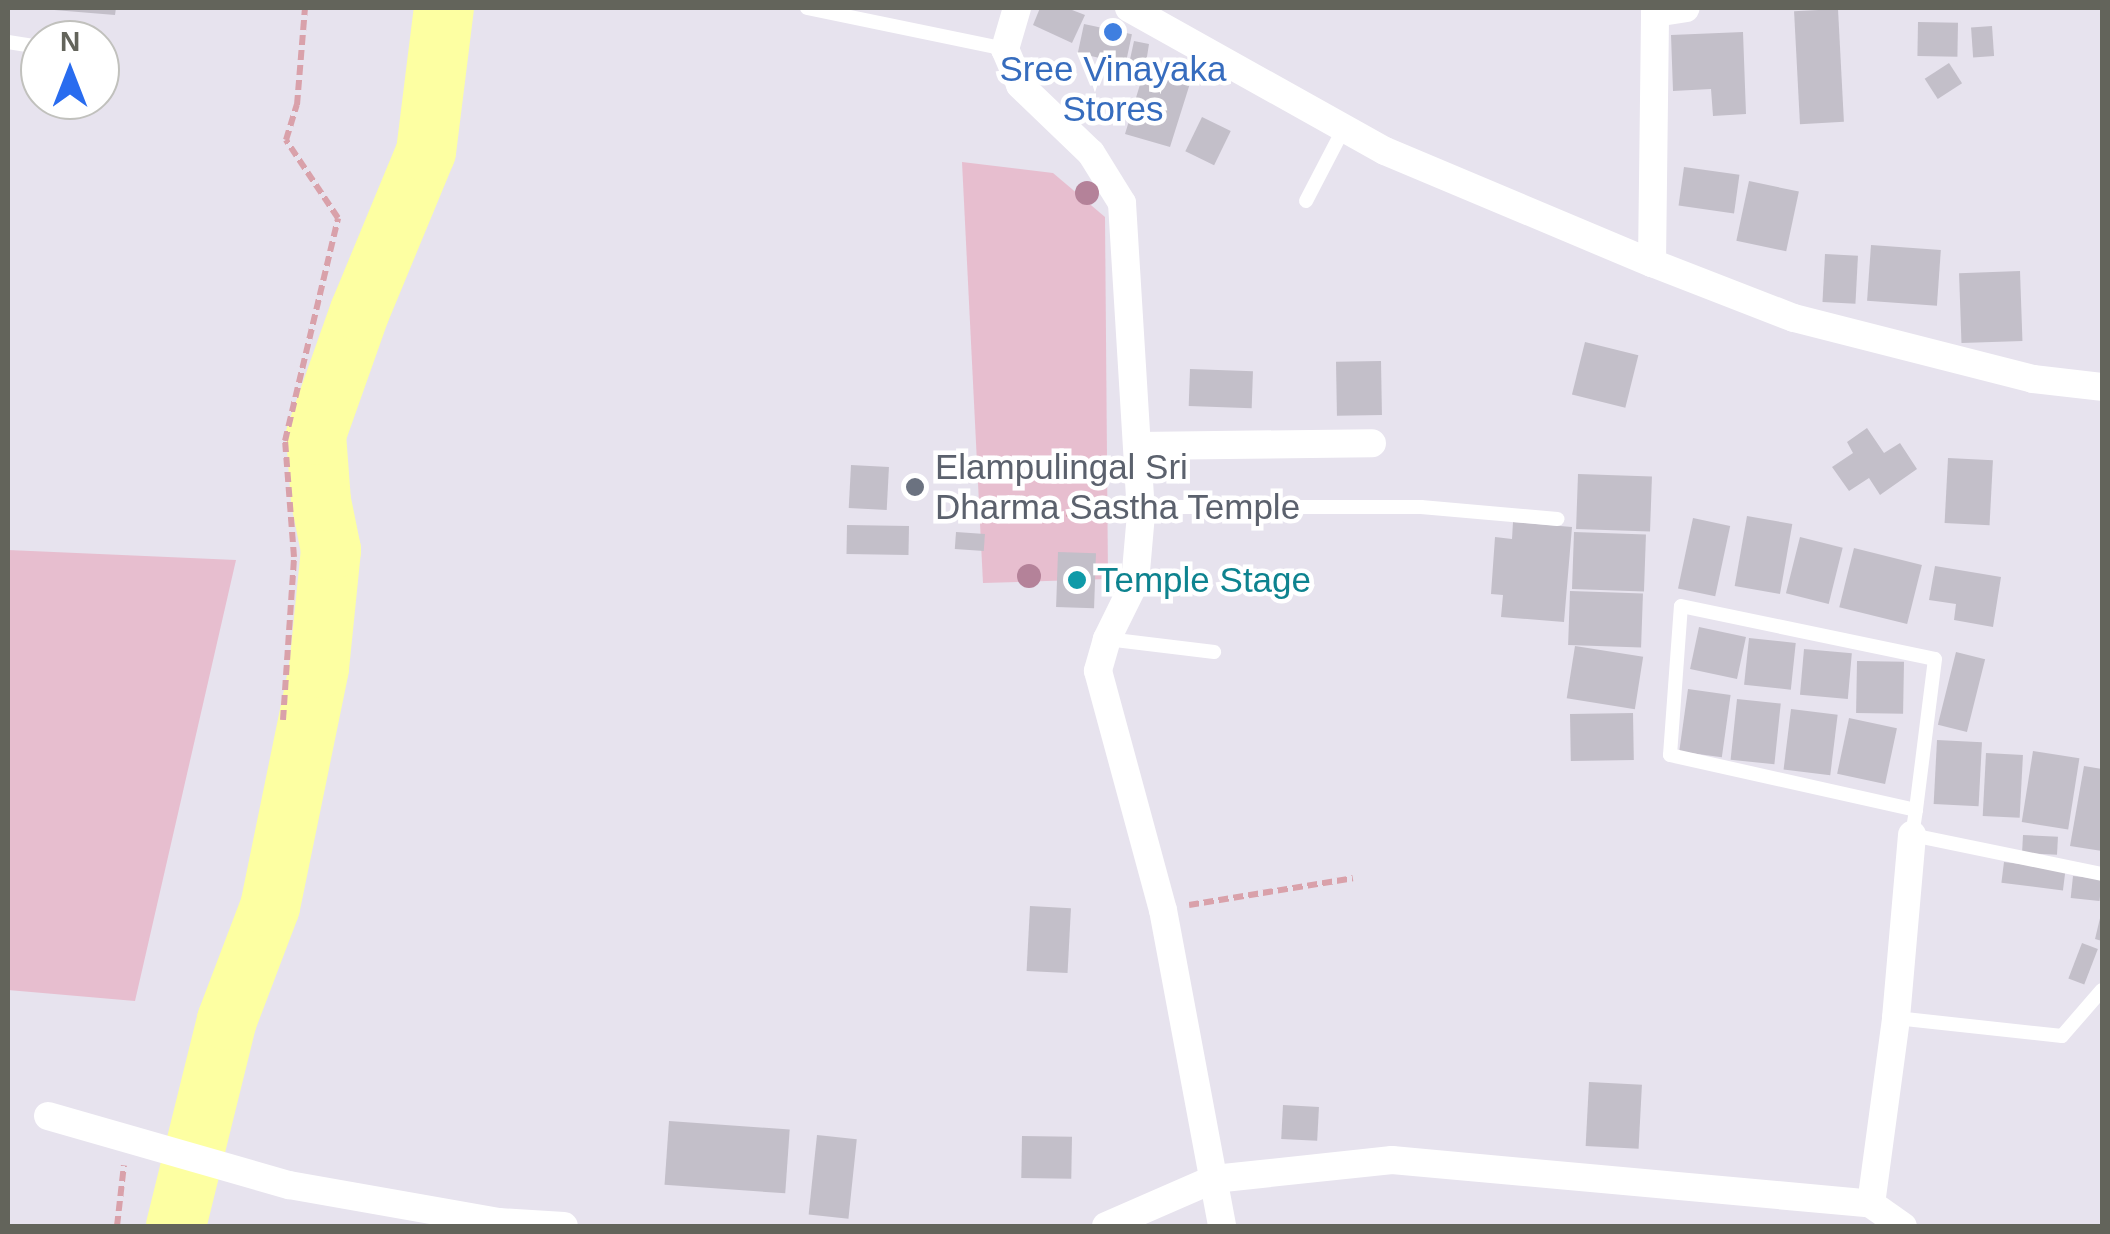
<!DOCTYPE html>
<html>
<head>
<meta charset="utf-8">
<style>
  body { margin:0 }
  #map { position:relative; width:2110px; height:1234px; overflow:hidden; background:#e7e3ee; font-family:Helvetica,sans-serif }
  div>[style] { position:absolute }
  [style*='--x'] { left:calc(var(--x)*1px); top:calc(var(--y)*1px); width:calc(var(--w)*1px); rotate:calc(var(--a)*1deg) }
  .green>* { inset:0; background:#e7becf }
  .river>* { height:60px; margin:-30px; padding:0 30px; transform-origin:30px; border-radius:30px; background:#fdffa2 }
  .building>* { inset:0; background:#c3bfc9; transform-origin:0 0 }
  .path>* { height:6px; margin-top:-3px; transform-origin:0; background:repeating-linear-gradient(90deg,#d9a1aa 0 10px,transparent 0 15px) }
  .service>* { height:14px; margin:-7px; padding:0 7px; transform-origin:7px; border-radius:7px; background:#fff }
  .minor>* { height:28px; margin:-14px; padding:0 14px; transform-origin:14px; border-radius:14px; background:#fff }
  .trees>* { width:24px; height:24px; margin:-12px; border-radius:50%; background:#b48299 }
  .dots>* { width:28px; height:28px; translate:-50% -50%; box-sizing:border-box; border:5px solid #fff; border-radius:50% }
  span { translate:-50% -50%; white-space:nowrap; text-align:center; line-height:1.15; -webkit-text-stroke:9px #fff; paint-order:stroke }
  .shop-label { font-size:35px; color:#366cbe }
  .worship-label { font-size:35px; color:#5b616d }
  .left { translate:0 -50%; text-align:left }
  .culture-label { font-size:35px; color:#0d838f }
  .frame { position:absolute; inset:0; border:10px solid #63645b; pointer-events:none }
  .north { position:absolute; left:20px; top:20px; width:100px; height:100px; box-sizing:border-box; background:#fff; border:2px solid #c1c1bd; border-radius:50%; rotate:0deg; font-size:28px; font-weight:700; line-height:40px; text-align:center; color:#63645b }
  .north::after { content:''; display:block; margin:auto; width:35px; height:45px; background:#296cef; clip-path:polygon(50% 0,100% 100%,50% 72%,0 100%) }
</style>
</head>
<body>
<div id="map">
  <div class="green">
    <div style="clip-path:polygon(962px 162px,1053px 173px,1105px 217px,1108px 579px,983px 583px)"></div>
    <div style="clip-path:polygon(8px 550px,236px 560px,135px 1001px,8px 990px)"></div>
  </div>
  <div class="river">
    <div style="--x:176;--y:1226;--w:212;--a:-76.1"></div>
    <div style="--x:227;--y:1020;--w:121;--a:-69.2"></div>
    <div style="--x:270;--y:907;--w:244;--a:-78.4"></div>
    <div style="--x:319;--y:668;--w:119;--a:-84.2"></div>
    <div style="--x:331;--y:550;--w:50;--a:-101.5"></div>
    <div style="--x:321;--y:501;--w:66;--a:-94.3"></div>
    <div style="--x:316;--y:435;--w:132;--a:-70.5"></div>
    <div style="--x:360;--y:311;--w:172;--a:-67.5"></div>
    <div style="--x:426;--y:152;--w:145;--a:-82.9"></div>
  </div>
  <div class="building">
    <div style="clip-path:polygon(30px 8px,116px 8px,115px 15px)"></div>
    <div style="clip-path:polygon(1040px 8px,1067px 8px,1085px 15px,1072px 43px,1033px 25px)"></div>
    <div style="left:1838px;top:9px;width:113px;height:44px;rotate:87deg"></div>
    <div style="left:1918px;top:22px;width:40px;height:34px;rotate:1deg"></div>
    <div style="left:1084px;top:24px;width:49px;height:30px;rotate:12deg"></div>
    <div style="left:1992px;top:26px;width:30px;height:21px;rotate:86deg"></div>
    <div style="clip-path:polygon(1743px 32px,1746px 114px,1713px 116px,1711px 89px,1673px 91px,1671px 35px)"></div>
    <div style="clip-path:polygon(1134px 41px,1149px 44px,1146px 63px,1192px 77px,1170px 147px,1125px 134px,1145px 68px,1129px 64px)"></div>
    <div style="left:1949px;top:63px;width:24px;height:29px;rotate:57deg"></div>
    <div style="left:1202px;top:117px;width:32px;height:38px;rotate:26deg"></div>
    <div style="left:1684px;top:167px;width:56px;height:39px;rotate:8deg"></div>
    <div style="left:1749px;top:181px;width:51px;height:61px;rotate:12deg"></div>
    <div style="left:1871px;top:245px;width:70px;height:56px;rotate:4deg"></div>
    <div style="left:1825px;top:254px;width:33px;height:48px;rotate:3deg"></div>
    <div style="left:2020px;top:271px;width:70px;height:61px;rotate:88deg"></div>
    <div style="left:1585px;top:342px;width:55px;height:54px;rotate:14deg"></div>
    <div style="left:1381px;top:361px;width:54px;height:45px;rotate:89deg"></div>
    <div style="left:1190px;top:369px;width:63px;height:37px;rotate:2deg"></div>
    <div style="clip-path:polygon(1867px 428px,1884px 453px,1900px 443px,1917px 469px,1880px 495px,1869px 478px,1849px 491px,1832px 467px,1853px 453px,1847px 442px)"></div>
    <div style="left:1948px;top:458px;width:45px;height:65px;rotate:3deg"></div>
    <div style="left:851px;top:465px;width:38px;height:43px;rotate:3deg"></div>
    <div style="left:1578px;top:474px;width:74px;height:55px;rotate:2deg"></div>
    <div style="left:1747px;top:516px;width:46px;height:71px;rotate:10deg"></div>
    <div style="left:1693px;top:518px;width:38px;height:72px;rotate:12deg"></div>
    <div style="clip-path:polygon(1513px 522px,1572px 527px,1564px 622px,1501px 617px,1503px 595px,1491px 594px,1495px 537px,1512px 539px)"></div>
    <div style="left:847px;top:525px;width:62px;height:29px;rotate:1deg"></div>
    <div style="left:956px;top:532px;width:29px;height:17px;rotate:4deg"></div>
    <div style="left:1574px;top:532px;width:72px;height:57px;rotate:2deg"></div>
    <div style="left:1800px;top:537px;width:44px;height:58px;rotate:14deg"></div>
    <div style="left:1854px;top:548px;width:70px;height:61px;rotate:14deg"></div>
    <div style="left:1058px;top:552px;width:38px;height:55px;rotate:2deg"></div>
    <div style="clip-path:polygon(1935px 566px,2001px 577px,1993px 627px,1954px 620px,1956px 604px,1929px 600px)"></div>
    <div style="left:1570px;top:591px;width:73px;height:54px;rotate:2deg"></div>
    <div style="left:1699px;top:627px;width:48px;height:43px;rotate:12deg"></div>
    <div style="left:1749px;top:638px;width:47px;height:47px;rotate:6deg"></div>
    <div style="left:1575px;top:646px;width:69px;height:53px;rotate:9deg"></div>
    <div style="left:1804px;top:649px;width:48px;height:46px;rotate:5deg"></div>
    <div style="left:1956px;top:652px;width:30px;height:75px;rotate:14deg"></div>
    <div style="left:1857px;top:661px;width:47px;height:52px;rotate:1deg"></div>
    <div style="left:1688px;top:689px;width:43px;height:63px;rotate:8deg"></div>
    <div style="left:1737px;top:699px;width:44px;height:61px;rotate:6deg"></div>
    <div style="left:1791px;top:709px;width:47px;height:61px;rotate:7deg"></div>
    <div style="left:1633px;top:713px;width:47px;height:63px;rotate:89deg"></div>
    <div style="left:1849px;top:718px;width:49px;height:57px;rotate:12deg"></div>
    <div style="left:1937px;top:740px;width:45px;height:64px;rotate:3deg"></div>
    <div style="left:2033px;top:751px;width:47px;height:72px;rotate:9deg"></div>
    <div style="left:1986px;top:753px;width:37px;height:63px;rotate:3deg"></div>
    <div style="clip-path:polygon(2084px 766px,2102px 769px,2102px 851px,2070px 846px)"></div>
    <div style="left:2023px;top:835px;width:35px;height:18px;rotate:3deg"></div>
    <div style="left:2004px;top:862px;width:62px;height:21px;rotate:7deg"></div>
    <div style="left:2073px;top:876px;width:29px;height:22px;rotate:6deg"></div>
    <div style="left:1030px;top:906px;width:41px;height:65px;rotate:3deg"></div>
    <div style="clip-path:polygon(2101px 914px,2102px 914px,2102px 941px,2095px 939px)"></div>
    <div style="left:2082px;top:943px;width:17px;height:38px;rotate:21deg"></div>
    <div style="left:1589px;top:1082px;width:53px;height:64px;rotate:3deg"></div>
    <div style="left:1283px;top:1105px;width:36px;height:34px;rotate:3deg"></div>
    <div style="left:669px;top:1121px;width:121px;height:64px;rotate:4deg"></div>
    <div style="left:817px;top:1135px;width:40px;height:80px;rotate:6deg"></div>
    <div style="left:1022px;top:1136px;width:50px;height:42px;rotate:1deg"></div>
  </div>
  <div class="path">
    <div style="--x:991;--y:513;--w:124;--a:0.5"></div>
    <div style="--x:283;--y:720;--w:163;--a:-86.1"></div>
    <div style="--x:294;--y:557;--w:116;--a:-94.4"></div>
    <div style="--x:285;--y:441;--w:229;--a:-76.6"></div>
    <div style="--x:338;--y:218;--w:94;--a:-123.7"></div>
    <div style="--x:286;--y:140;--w:37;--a:-73"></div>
    <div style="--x:297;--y:105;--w:97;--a:-85.3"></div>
    <div style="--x:1189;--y:905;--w:166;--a:-9.3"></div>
    <div style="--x:117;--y:1226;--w:61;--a:-83.5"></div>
  </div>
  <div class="service">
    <div style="--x:807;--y:8;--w:202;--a:11.7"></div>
    <div style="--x:8;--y:42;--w:32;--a:9"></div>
    <div style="--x:100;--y:58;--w:1;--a:0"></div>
    <div style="--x:1306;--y:201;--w:85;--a:-62.5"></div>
    <div style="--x:1141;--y:514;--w:30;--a:-14"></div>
    <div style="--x:1170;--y:507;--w:251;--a:0"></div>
    <div style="--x:1421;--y:507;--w:137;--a:5"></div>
    <div style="--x:1107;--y:639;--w:108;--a:6.9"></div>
    <div style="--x:1916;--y:810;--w:252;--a:-167.4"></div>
    <div style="--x:1670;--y:755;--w:149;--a:-85.8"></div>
    <div style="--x:1681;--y:606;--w:259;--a:11.8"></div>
    <div style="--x:1935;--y:659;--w:152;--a:97.2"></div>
    <div style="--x:1916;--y:810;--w:25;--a:99"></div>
    <div style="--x:1912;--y:835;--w:194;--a:11.6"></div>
    <div style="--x:1896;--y:1018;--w:167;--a:6.2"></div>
    <div style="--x:2062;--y:1036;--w:61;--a:-49"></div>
  </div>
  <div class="minor">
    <div style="--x:1017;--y:8;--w:43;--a:106.3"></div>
    <div style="--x:1005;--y:49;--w:39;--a:67"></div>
    <div style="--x:1020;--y:85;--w:98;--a:43.8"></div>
    <div style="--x:1091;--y:153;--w:59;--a:58.2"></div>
    <div style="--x:1122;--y:203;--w:312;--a:86.5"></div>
    <div style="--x:1141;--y:514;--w:68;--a:95"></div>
    <div style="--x:1135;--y:582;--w:64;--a:116.2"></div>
    <div style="--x:1107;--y:639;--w:33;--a:106"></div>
    <div style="--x:1098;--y:671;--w:248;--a:74.8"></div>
    <div style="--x:1163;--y:910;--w:321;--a:79.4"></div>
    <div style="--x:1129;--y:8;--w:293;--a:29.2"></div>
    <div style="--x:1385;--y:151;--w:290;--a:22.8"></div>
    <div style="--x:1652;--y:263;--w:152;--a:21.2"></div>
    <div style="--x:1794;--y:318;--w:247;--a:14.3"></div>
    <div style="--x:2033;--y:379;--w:69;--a:6.6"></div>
    <div style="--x:1652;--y:263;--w:250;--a:-89.3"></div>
    <div style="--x:1655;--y:13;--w:31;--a:-9"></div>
    <div style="--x:1139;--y:446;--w:233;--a:-0.7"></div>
    <div style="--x:48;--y:1116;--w:251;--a:16"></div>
    <div style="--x:289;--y:1185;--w:213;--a:10"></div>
    <div style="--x:499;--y:1222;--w:65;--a:3.5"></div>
    <div style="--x:1871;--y:1204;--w:188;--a:-82.3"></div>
    <div style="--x:1896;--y:1018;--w:184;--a:-85"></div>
    <div style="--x:1106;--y:1226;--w:118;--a:-23.5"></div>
    <div style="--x:1214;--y:1179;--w:179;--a:-6.1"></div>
    <div style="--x:1392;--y:1160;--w:481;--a:5.2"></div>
    <div style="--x:1871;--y:1204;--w:39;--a:35"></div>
  </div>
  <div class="trees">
    <div style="left:1087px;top:193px"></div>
    <div style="left:1029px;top:576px"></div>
  </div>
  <div class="dots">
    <div style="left:1113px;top:32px;background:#3f7fe0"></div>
    <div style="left:915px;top:487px;background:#6b7280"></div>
    <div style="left:1077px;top:580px;background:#0f9aa8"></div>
  </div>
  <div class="shop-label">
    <span style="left:1113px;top:89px">Sree Vinayaka<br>Stores</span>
  </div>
  <div class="worship-label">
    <span class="left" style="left:935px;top:487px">Elampulingal Sri<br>Dharma Sastha Temple</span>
  </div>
  <div class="culture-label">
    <span class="left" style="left:1097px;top:580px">Temple Stage</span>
  </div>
  <div class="frame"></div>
  <div class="north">N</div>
</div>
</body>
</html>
